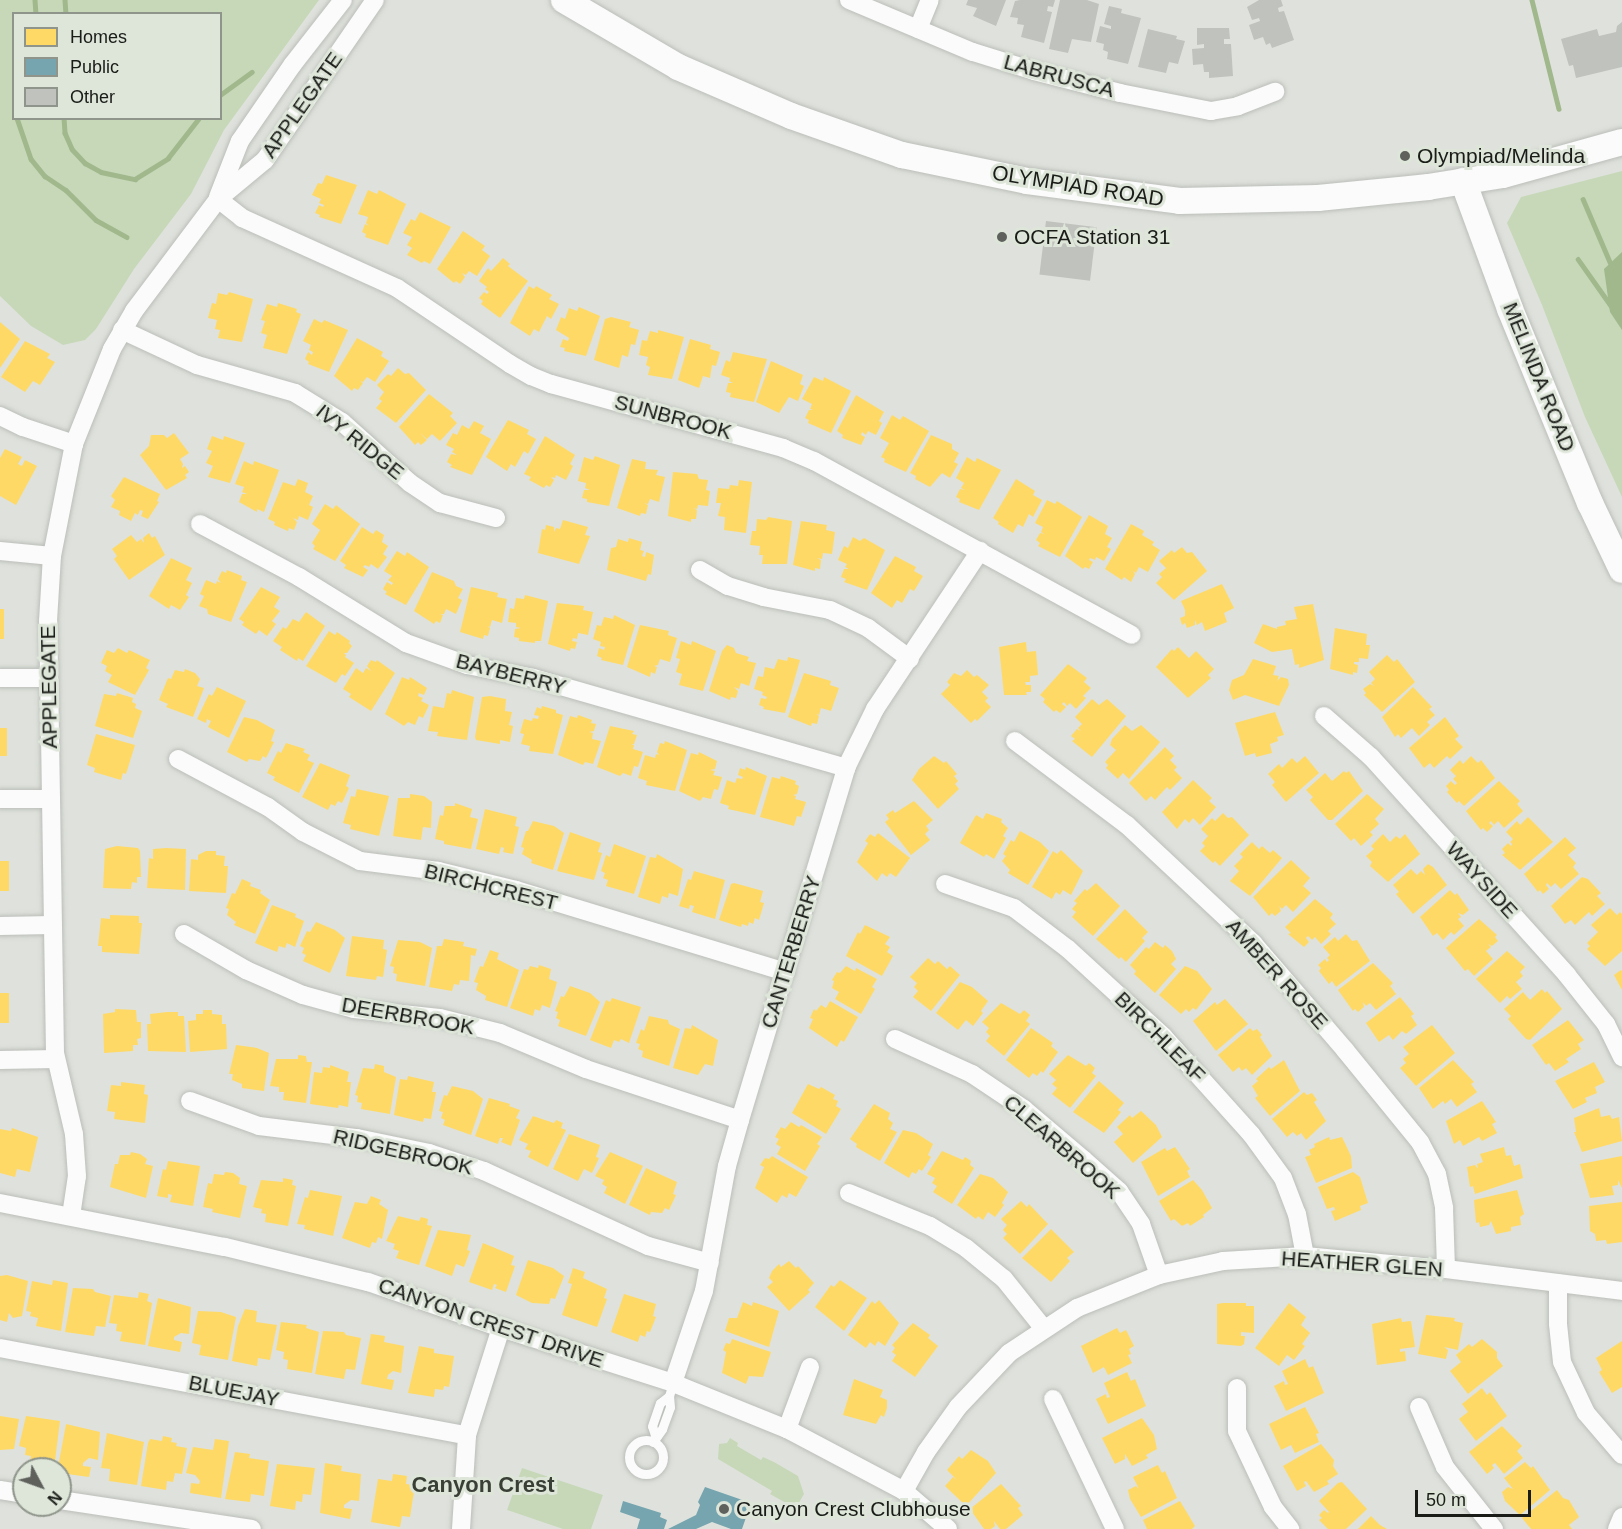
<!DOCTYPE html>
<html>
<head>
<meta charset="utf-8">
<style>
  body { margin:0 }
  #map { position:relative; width:1622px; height:1529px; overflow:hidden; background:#dfe2dc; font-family:Helvetica,sans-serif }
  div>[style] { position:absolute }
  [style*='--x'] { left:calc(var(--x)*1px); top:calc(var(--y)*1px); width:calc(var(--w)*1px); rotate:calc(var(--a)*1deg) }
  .green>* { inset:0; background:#c7d8b9 }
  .water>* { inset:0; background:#a1b88c }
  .homes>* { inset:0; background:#ffd966; transform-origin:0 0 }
  .public>* { inset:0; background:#76a5af }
  .stream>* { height:4.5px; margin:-2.25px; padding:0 2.25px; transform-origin:2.25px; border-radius:2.25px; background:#a1b88c }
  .building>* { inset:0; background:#c0c2bd; transform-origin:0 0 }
  .roads { filter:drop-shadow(0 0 2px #bbbeb9) drop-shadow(0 0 2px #bbbeb9) }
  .lane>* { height:9px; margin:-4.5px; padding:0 4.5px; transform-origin:4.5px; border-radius:4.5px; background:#fafbfa }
  .lane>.ring { margin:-4.5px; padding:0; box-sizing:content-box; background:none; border:9px solid #fafbfa; border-radius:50% }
  .street>* { height:18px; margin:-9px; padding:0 9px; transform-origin:9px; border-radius:9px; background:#fafbfa }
  .secondary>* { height:26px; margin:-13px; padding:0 13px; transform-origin:13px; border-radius:13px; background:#fafbfa }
  .dots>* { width:16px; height:16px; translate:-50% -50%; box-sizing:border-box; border:3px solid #dee5d9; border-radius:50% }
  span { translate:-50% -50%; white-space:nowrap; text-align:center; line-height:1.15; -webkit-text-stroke:6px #dee5d9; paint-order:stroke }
  .street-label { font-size:21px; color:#191c17 }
  .poi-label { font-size:21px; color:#191c17 }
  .left { translate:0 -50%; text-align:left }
  .neighbourhood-label { font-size:22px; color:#3a3f36; font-weight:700 }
  .legend { position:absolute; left:12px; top:12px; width:210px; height:108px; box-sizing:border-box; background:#dee5d9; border:2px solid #8f958b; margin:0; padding:8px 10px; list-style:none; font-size:18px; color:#191c17 }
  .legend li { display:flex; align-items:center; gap:12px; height:30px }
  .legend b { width:30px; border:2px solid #8f958b }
  .north { position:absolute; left:12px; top:1457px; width:60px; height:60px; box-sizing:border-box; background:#dee5d9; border:2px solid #8f958b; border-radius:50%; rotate:131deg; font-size:16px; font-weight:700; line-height:24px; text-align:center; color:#191c17 }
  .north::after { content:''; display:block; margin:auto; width:21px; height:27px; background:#5e615c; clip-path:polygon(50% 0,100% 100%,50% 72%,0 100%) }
  .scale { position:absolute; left:1415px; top:1490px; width:116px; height:27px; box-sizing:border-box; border:3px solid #191c17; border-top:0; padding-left:8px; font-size:18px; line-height:21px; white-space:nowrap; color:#191c17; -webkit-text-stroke:4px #dee5d9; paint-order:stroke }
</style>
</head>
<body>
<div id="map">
  <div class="green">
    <div style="clip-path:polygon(evenodd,0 0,319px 0,224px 130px,191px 194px,134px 269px,96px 329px,85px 340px,63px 345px,31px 326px,0 296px,0 0,14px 14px,220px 14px,220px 118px,14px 118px,14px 14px)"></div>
    <div style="clip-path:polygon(1622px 171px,1622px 497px,1585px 417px,1542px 305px,1507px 223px,1521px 197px)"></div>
    <div style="clip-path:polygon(730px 1438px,738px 1443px,737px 1446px,761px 1460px,763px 1457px,774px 1462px,798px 1476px,804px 1494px,794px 1511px,785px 1506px,786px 1503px,770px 1494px,772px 1491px,718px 1459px,719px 1444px,727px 1443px)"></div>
    <div style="clip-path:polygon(522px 1468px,603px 1495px,591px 1529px,563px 1529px,507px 1510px)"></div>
  </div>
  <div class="water">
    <div style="clip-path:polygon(1622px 252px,1622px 330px,1610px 312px,1604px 269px)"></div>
  </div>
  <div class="homes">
    <div style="clip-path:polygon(326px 175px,357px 185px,341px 224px,319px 217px,320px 215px,315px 213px,319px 205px,323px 207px,324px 205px,319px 203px,321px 199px,312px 195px,318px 183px,322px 184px)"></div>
    <div style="clip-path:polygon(368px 190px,377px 194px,379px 190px,406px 204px,388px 245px,365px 237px,366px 234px,362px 232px,365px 224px,369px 226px,366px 223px,368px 217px,358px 214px)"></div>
    <div style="clip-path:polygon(420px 212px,451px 227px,430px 264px,424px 261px,422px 263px,407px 255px,412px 248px,407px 245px,412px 237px,403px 233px,411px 219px,415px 221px)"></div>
    <div style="clip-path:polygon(463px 231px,485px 246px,482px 250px,490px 256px,477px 276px,469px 271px,466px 275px,462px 273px,465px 277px,460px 284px,456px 281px,454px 283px,437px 269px)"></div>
    <div style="clip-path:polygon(503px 258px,510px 264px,508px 266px,528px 281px,500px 318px,481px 304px,483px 301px,479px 298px,484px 292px,487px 294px,489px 292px,485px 289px,487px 287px,479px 281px,488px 268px,491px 271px)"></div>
    <div style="clip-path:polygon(529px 286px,534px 289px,536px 286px,552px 295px,549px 299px,559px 304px,551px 319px,547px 316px,539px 332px,534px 329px,530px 336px,510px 323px)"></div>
    <div style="clip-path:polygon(229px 292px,253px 299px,242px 342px,218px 338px,220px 330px,215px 329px,217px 320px,208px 318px,212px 303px,216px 304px,218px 293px,227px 295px)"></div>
    <div style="clip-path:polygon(278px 303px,297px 309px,296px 312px,301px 314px,287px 354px,263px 348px,267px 335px,261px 333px,265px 321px,261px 320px,267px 304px,277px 307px)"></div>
    <div style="clip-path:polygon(579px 307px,600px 316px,586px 356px,564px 351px,565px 348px,560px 347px,563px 339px,568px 341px,569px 338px,556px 330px,561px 317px,565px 319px,569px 308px,577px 311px)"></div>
    <div style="clip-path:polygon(611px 317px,631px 322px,629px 327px,639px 330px,635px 345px,631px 344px,628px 357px,622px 355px,619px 368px,594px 360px,605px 319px)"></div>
    <div style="clip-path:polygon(314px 319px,322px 323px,324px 320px,348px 330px,329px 372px,308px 364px,309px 362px,305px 359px,308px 352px,312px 355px,313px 352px,309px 350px,311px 345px,303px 341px)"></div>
    <div style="clip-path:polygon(0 322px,20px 339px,0 368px)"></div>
    <div style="clip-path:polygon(658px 330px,684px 337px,672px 379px,648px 375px,650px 367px,646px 365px,648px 357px,639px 355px,642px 340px,647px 341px,650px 331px,658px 333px)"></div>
    <div style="clip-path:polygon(357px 338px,383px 352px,381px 356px,389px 361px,375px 382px,367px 377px,363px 382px,360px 381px,363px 383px,358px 390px,354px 388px,352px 391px,334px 376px)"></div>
    <div style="clip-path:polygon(690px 339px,711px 345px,710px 349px,720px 352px,716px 366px,712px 365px,710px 378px,703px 376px,699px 388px,678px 380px)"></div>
    <div style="clip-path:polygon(25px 341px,50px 354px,47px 358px,55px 362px,40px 385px,33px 381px,25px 392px,1px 377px)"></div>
    <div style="clip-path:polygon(733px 352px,767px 359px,754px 402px,730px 397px,731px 393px,726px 392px,728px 383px,733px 383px,729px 381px,730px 378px,721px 375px,726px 360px,730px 362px)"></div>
    <div style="clip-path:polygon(771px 361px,803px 375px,800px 384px,804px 386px,798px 401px,789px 397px,779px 413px,756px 402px)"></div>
    <div style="clip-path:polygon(398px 368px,405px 374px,409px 373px,426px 390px,396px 423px,376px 408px,382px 401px,379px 399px,384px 392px,377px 385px,388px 374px,391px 376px)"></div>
    <div style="clip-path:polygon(814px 377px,823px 381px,824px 377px,851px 391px,831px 433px,808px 423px,809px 420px,805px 418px,809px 410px,813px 410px,810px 409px,812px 404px,802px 399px)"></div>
    <div style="clip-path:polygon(429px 394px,453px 413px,450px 416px,457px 423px,440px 441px,432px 434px,427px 439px,420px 433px,427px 440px,421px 445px,418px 442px,415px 445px,399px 427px)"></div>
    <div style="clip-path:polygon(856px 395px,884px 412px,879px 421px,882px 423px,876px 435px,868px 431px,866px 435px,862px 432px,861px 435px,865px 437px,861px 445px,842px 438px,843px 435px,837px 431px)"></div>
    <div style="clip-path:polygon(892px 415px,900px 420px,903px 416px,929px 431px,906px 472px,884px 462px,885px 459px,881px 457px,889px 443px,880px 438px)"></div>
    <div style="clip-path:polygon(508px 420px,529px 430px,527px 434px,536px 439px,528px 454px,524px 451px,515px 467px,511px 464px,507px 471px,486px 457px)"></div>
    <div style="clip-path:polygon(474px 421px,484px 426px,480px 433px,491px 439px,472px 475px,450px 467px,452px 465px,447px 462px,451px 454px,457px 455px,452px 452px,454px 449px,446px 445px,453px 433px,457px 435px,462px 425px,469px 429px)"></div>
    <div style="clip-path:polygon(174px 433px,189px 453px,180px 459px,183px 464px,182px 468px,185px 466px,189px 472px,185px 475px,187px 478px,166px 490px,140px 455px,149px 446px,151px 435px,164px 435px,167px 438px)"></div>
    <div style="clip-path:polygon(931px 435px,952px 444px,952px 449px,959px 453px,954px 462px,958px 464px,950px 478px,942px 473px,930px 487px,915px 479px,916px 476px,910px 473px)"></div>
    <div style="clip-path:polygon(212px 436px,223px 440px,224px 436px,245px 443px,230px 483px,208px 477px,213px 466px,206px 463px,212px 451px,207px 449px)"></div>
    <div style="clip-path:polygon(545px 436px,575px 455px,570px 464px,573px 466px,566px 480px,556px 475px,555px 478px,551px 477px,554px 480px,550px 487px,546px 485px,544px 488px,529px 480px,531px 477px,524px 474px)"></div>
    <div style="clip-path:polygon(5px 449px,22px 457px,18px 464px,22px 466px,25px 460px,37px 466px,16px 505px,0 496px,0 458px)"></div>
    <div style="clip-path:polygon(595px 456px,620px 465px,609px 506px,587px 502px,587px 499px,582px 498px,584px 490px,590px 490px,585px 488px,586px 483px,578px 481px,584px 457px,593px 460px)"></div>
    <div style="clip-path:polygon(967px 457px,975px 462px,977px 458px,1001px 470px,979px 510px,959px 502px,960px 499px,956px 497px,960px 489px,965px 490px,961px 488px,964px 483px,956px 478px)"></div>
    <div style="clip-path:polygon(632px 459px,646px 462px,645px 469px,658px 470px,656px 475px,665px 477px,659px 502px,650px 499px,648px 504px,644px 503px,648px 505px,646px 514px,641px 513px,640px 516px,617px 508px)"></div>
    <div style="clip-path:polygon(244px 461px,253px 465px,254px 461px,279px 470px,264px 512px,257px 509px,257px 512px,239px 502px,242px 494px,247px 494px,242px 492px,244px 487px,235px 484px)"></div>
    <div style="clip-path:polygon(673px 472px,697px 474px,699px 479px,708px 480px,706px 490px,710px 491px,708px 506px,698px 505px,697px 509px,693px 508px,697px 510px,696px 519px,691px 519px,691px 522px,668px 516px)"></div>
    <div style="clip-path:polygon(124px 477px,160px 494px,157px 501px,159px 502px,148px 519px,141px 516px,143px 511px,140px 510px,138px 515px,135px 513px,131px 521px,119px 515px,120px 511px,111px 507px,115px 500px,111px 496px)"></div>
    <div style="clip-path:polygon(298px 479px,308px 483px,305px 492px,313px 496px,309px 505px,313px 507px,308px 520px,299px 516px,298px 520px,293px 518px,297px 522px,294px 530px,289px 528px,288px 531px,274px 525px,275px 522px,268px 519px,283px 482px,295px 486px)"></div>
    <div style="clip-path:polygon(1016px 479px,1035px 491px,1033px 495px,1042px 500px,1033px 517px,1029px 514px,1023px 527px,1018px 524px,1013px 533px,998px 524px,999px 522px,993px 518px)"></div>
    <div style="clip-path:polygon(739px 480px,752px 482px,746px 533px,724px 530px,725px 517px,718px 516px,721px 503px,716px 503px,718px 488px,729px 489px,730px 485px,738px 486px)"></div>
    <div style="clip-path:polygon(1047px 500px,1055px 504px,1057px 501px,1082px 517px,1060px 557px,1038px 546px,1040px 543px,1036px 540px,1040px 533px,1044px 534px,1041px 532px,1043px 527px,1035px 523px)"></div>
    <div style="clip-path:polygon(325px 504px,333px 509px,336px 505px,360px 524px,335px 561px,313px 549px,315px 546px,312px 543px,320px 530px,312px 524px)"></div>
    <div style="clip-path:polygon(1089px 515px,1108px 526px,1105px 534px,1112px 538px,1107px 547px,1111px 549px,1104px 561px,1096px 557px,1095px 560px,1090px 558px,1089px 560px,1093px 562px,1089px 569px,1085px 567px,1083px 569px,1065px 556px)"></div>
    <div style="clip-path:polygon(768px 517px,792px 521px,787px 564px,762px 564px,763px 555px,759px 555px,760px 546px,750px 545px,752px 531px,756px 531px,757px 519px,766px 520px)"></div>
    <div style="clip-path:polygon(563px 520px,588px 527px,585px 535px,590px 536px,579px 564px,538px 553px,542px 529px,545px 530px,546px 525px,554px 527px,554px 532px,556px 528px,560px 529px)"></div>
    <div style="clip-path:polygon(801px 521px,827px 525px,826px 530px,835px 532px,832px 554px,823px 553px,822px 559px,817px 558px,821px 560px,820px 569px,815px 568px,815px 571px,793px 565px)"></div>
    <div style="clip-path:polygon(1131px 524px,1144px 531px,1142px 535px,1154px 542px,1152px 545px,1160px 550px,1148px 572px,1139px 567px,1136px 573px,1133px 571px,1135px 574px,1131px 582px,1124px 577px,1122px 580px,1105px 569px)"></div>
    <div style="clip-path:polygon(362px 527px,373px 534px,376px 530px,384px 535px,382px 542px,388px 546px,383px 554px,387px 557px,378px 569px,371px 564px,369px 567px,365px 565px,363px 567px,368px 570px,363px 577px,344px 568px,346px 565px,340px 561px)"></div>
    <div style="clip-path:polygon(149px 533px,152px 538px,155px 536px,165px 555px,129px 580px,114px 559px,117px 556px,112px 549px,131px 535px,137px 542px,141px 539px,144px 543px,143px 538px)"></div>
    <div style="clip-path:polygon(853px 537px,860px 541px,864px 538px,885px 550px,867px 590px,844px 582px,846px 579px,841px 577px,844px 569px,849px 569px,845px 567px,847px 564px,838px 560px,844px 546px,848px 548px)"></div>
    <div style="clip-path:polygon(629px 538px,642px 542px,640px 550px,644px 551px,642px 556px,645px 557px,646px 552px,654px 555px,651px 575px,648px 574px,646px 581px,607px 570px,611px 548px,616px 547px,618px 539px,628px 542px)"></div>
    <div style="clip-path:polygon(1182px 547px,1187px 553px,1192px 552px,1207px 571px,1174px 600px,1156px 583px,1162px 577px,1159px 574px,1166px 568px,1159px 561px,1172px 550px,1174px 553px)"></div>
    <div style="clip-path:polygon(397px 551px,405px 556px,407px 552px,429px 567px,406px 605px,385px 594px,387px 592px,383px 589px,387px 582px,392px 585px,393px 583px,388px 580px,392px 576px,384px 571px)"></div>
    <div style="clip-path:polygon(895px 556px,916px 567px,914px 571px,923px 576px,914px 591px,910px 589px,902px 603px,897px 600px,892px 608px,871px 593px)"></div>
    <div style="clip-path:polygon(171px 558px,192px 568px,186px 580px,192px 583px,186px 595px,189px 597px,180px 610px,171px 605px,169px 609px,149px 596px)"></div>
    <div style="clip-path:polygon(227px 570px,242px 576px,241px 580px,247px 582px,231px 622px,208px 614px,207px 609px,199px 606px,204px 596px,200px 594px,206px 580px,216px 584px,217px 581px,221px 583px,218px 579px,222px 571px,226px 573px)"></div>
    <div style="clip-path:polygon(432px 572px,454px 581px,456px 586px,463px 589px,458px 598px,462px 600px,456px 614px,446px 609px,444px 614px,440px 614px,443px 615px,440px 623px,436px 621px,434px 624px,414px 611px)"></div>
    <div style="clip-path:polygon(1222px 584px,1234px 608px,1224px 613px,1227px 622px,1205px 631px,1202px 622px,1197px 625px,1195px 620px,1195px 625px,1187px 628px,1185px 623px,1182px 625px,1180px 618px,1185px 616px,1185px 610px,1181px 601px)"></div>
    <div style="clip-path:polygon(261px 587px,280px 597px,274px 607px,280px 611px,272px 621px,276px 624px,267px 636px,259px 630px,256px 634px,242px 625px,244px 622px,239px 619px)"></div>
    <div style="clip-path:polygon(471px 587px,498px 593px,497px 597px,507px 599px,502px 623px,492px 620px,490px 627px,487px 626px,490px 628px,488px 636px,484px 635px,483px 639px,460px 632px)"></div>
    <div style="clip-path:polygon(525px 595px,548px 601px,541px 641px,535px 641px,535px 643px,519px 641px,519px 638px,514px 637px,515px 629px,521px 628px,516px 627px,516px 623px,508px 622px,510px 608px,514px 609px,516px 598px,524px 599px)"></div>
    <div style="clip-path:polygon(557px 603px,584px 606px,583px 610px,593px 612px,588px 635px,578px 633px,577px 639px,573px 638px,572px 641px,577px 642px,575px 649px,571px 648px,570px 651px,548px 644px)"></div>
    <div style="clip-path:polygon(1313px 604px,1324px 660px,1299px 668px,1299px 664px,1295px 665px,1292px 649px,1272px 652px,1254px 643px,1263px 624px,1277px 629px,1277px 627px,1286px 625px,1285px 621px,1297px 619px,1294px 607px)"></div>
    <div style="left:0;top:609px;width:4px;height:30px"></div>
    <div style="clip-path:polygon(306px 612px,325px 626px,303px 661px,298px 658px,297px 661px,280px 650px,282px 647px,273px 641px,283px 627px,286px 629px,293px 619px,299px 622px)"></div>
    <div style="clip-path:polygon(614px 615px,635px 625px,623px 665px,601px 660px,602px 658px,597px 656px,599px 648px,604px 650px,605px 647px,600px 646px,601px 642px,593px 639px,597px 625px,601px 626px,604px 617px,613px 619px)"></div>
    <div style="clip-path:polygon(640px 625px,669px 631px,668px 635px,677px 638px,670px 662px,660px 659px,658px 665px,654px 666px,657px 667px,655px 674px,651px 672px,650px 677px,627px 667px)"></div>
    <div style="clip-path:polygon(1335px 628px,1367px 634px,1366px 645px,1370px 645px,1368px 659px,1359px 658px,1359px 662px,1354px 662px,1354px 664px,1358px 665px,1357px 673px,1353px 672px,1353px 675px,1330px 669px)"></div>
    <div style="clip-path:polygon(329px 631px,335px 635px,337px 632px,350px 641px,349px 643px,352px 646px,347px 653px,344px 653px,346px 655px,345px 657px,354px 663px,345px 676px,342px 674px,336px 683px,306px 666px)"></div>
    <div style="clip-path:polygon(681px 641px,691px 645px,692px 641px,716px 651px,703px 691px,679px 685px,682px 674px,676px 672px,680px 659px,676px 658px)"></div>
    <div style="clip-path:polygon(1026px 642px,1027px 652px,1036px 651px,1038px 675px,1030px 676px,1030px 682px,1025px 682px,1026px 685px,1031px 685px,1031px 692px,1026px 692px,1027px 695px,1004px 695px,999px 647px)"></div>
    <div style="clip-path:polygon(727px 645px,734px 648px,736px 653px,749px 657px,747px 661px,756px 663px,749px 686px,741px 683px,739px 689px,734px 687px,738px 691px,736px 698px,731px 697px,730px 700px,709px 691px,722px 651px)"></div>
    <div style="clip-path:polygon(1178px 647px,1189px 658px,1196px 651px,1214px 669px,1208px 675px,1211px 678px,1188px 698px,1156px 667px,1172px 649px,1174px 651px)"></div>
    <div style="clip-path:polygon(118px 648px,127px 653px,129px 650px,150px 660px,146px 668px,149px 670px,135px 695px,108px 682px,112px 675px,105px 671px,107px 666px,101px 663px,107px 650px,114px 653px)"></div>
    <div style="clip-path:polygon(1387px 655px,1394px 662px,1397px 659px,1415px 682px,1382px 712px,1364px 695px,1366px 693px,1363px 689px,1370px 684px,1374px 686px,1371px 683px,1375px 679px,1369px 672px)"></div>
    <div style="clip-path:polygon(788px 657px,800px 660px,785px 713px,763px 709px,764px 707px,759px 705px,761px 698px,766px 699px,767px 697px,762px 695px,763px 692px,754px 689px,758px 676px,763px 677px,765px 667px,774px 669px,778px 659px,787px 661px)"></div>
    <div style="clip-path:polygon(1253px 659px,1276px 666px,1273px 675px,1279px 676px,1277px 681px,1281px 677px,1288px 679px,1289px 685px,1279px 706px,1245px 695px,1233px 700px,1229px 690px,1232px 680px,1244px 675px)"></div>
    <div style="clip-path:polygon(371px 660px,376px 662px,377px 660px,395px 673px,371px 711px,349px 697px,351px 694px,343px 689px,356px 668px,363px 673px,366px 668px,371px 671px,367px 666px)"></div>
    <div style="clip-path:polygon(1068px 664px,1087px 678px,1084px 682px,1091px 688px,1083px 696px,1086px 698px,1076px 709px,1070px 703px,1067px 706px,1064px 702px,1062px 704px,1066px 707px,1060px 713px,1056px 710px,1054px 712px,1043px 702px,1045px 699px,1040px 695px)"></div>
    <div style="clip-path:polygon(185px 669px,195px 673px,200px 679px,197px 686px,204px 688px,193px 717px,166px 707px,168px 704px,159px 700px,168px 678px,171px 679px,175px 670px,184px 672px)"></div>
    <div style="clip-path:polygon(967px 670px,974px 677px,977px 675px,989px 685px,982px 692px,988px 698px,985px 701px,991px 707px,977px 721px,975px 719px,971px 723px,941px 694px,950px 685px,947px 682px,954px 673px,961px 676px)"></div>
    <div style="clip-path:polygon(804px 673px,831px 681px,830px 685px,839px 688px,831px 711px,821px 708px,819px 715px,816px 714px,819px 716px,817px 724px,812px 723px,811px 726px,788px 717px)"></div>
    <div style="clip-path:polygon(402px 677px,409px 680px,410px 677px,427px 688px,424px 695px,419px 693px,418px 696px,423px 698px,421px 701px,429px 705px,423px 718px,419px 716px,415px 725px,408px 722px,404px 726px,385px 714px)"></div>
    <div style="clip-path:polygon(217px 687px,246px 701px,229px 738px,208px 727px,211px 721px,207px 719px,206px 723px,197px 719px,209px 694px,212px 696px)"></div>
    <div style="clip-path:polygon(1413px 687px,1432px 707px,1429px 709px,1435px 715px,1427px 722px,1430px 725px,1419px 736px,1412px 728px,1401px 738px,1398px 734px,1395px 737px,1382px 717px)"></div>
    <div style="clip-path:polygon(452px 690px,474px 697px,467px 740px,437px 736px,438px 732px,428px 731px,433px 706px,444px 708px,447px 693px,451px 694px)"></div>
    <div style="clip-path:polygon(117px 693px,133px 698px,132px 702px,136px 704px,135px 708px,142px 711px,133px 738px,95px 726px,104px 694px,116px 696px)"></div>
    <div style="clip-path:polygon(490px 696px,506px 699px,505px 711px,512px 712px,509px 725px,513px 726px,510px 742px,500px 740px,500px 744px,476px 740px,475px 737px,482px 697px)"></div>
    <div style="clip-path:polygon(1092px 699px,1099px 705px,1107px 699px,1126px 716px,1092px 757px,1072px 741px,1075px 739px,1071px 736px,1077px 729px,1081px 731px,1078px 728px,1082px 724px,1075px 717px)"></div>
    <div style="clip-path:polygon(542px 706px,556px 710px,556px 713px,563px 715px,553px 754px,529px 751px,530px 746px,521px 744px,524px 734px,520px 733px,524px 719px,532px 721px,533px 718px,538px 719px,539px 716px,534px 715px,537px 707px,541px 709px)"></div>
    <div style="clip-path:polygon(1275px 712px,1284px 735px,1277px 737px,1278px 741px,1270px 744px,1272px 753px,1256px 757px,1255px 753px,1245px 756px,1235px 723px)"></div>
    <div style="clip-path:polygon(578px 715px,592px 720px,591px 723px,596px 724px,594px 731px,589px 732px,593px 733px,592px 739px,601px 741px,593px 764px,585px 762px,583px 765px,558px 755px,570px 716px,577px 718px)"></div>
    <div style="clip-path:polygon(244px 717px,257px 720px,275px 730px,271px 741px,274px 742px,266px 758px,263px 756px,260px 761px,249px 759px,247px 762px,227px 752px)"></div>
    <div style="clip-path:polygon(1445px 717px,1459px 736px,1455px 739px,1463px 747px,1450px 759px,1447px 756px,1434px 768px,1430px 763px,1424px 768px,1409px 748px)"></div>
    <div style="clip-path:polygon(1125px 725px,1132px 731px,1141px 725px,1160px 742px,1129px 779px,1123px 773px,1118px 779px,1106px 768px,1108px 765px,1105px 762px,1116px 750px,1110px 745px,1112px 739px)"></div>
    <div style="clip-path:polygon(610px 726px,634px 731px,632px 734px,637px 735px,634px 744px,631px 744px,634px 745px,633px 749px,643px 752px,638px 767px,634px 766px,631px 776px,623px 773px,620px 776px,597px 767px)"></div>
    <div style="left:7px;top:728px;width:28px;height:7px;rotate:90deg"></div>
    <div style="clip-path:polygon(96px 734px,135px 745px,126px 774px,123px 773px,121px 780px,94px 772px,95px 768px,87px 765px)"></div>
    <div style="clip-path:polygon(665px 741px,687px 750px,675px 791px,646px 785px,647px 781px,638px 778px,645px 755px,655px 758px,656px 754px,659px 755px,657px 752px,660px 743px,664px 744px)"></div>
    <div style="clip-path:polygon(286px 743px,305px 749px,303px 752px,310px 755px,307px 760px,314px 763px,299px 793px,273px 780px,275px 777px,267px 773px,278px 751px,281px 753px)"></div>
    <div style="clip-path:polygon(1165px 747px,1174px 756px,1170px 760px,1177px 767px,1174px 770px,1182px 778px,1170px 790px,1167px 787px,1155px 800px,1151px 796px,1146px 801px,1129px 783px)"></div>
    <div style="clip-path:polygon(699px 752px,717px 761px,715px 769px,710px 770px,715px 771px,713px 775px,722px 777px,718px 790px,714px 789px,711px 799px,703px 797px,700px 801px,679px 791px,691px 753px,698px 755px)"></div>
    <div style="clip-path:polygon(934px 756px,944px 763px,946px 761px,957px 774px,954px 776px,958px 781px,955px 784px,959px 789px,938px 809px,912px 780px,919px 769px)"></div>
    <div style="clip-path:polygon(1305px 756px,1319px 773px,1286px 802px,1272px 785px,1275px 782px,1268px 774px,1279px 764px,1282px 768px,1292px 758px,1297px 763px)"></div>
    <div style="clip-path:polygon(1471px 756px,1478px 763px,1481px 760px,1495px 778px,1464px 806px,1459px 801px,1457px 803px,1447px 792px,1449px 790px,1446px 786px,1451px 781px,1455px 785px,1457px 783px,1453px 779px,1456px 776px,1450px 770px,1460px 760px,1463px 764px)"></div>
    <div style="clip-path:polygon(320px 763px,350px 775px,346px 786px,349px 788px,342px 803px,338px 801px,335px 806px,331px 804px,328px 810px,302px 797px)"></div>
    <div style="clip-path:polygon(746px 767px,767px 776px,755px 815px,728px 809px,729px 806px,720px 803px,727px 780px,735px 783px,737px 778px,742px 779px,743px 777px,738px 775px,740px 768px,745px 770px)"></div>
    <div style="clip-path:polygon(1344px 771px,1346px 773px,1349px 771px,1363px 791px,1332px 820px,1328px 820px,1310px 800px,1313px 797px,1306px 790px,1325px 773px,1332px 781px)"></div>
    <div style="clip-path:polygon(781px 776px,796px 781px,795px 784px,799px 786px,797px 794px,793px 795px,796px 796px,795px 799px,806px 802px,801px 817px,797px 816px,794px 826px,760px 817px,772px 777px,780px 779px)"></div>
    <div style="clip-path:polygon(1193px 780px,1212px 798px,1209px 801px,1216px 807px,1200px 825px,1193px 818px,1189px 823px,1185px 819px,1177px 829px,1162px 812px)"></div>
    <div style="clip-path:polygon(1499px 781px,1520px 801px,1517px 804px,1523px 811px,1504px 828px,1498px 821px,1494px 825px,1491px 821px,1489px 823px,1493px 826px,1487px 832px,1483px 828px,1481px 830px,1466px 811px)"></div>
    <div style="clip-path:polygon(357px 789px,389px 796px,379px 836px,350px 829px,351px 825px,343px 823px,351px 796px,355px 797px)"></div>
    <div style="clip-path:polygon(410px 794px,424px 796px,432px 802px,431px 828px,423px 827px,421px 840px,393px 836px,398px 798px,410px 798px)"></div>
    <div style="clip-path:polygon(1367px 794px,1384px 809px,1375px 819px,1379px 824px,1370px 832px,1373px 835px,1361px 846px,1354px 838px,1351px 841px,1335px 824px)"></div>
    <div style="clip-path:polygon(914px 801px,933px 820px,926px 826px,929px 830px,925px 834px,930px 840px,911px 855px,885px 822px,889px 819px,886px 815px,893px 810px,895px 813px)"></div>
    <div style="clip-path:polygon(455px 803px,472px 809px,470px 817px,478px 819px,471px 849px,444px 844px,444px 841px,435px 839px,440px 815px,443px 816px,445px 806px,455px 806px)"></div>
    <div style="clip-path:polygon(485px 809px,517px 817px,515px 826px,519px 827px,513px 854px,503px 852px,504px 848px,501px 847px,499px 854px,476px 849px)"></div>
    <div style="clip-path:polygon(986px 813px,1002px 819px,1001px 822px,1008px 828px,1003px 836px,1006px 838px,994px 859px,986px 854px,984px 857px,960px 843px,976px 815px,983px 819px)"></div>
    <div style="clip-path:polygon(1223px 813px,1228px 818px,1232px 817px,1249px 835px,1220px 866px,1215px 861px,1213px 863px,1200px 851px,1205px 846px,1202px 843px,1208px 836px,1201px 829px,1212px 818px,1215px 821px)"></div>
    <div style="clip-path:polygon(1528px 817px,1553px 842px,1520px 870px,1502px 855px,1505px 853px,1502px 849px,1508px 843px,1511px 846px,1512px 844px,1510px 842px,1513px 839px,1506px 832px,1517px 821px,1520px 825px)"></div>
    <div style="clip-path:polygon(533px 821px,554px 826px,564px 833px,553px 870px,531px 863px,532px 860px,522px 854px,524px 848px,521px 847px,526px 831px,528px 831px)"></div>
    <div style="clip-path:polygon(1020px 831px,1040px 842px,1049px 851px,1028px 885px,1008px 873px,1010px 870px,1002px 861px,1006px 856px,1003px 854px,1011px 840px,1014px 842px)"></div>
    <div style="clip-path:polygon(570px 832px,601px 843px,598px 852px,602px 853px,594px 880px,557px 871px)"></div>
    <div style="clip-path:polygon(878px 833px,910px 858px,896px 877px,890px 873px,887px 877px,882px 873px,877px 881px,857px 862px,868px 843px,865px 841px,870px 834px,875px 837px)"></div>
    <div style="clip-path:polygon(1383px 834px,1390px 842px,1396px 836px,1400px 839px,1405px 834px,1420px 854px,1388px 882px,1370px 866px,1372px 862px,1366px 856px,1374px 849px,1371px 846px)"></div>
    <div style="clip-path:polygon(1565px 837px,1576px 848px,1568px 855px,1576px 863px,1573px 867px,1579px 874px,1561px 889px,1555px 883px,1551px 887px,1547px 883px,1546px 885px,1549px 889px,1543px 894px,1540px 890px,1538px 892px,1524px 874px)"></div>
    <div style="clip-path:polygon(1252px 842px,1259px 849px,1262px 846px,1270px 853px,1273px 850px,1282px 858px,1250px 896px,1230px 881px,1239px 871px,1234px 866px,1243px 857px,1240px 854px)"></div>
    <div style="clip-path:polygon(614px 844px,646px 856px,634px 894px,606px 886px,608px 880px,603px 878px,605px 873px,601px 871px,606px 855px,610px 857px)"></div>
    <div style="clip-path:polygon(117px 846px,138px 848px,140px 851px,141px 877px,137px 877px,137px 883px,132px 882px,131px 889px,103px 888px,105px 849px)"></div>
    <div style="clip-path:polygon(166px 848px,186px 849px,185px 890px,147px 888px,149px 858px,153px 859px,153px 849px)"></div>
    <div style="clip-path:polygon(1061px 850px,1083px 871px,1071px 895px,1063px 890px,1060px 895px,1056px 892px,1052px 899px,1032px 887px,1053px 851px,1057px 854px)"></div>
    <div style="clip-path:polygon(206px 851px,216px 851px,216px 855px,225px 856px,224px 866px,228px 866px,226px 893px,189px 891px,191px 859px,198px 860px,198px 855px)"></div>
    <div style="clip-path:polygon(657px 854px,683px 869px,678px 896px,669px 893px,668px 898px,662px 896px,660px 904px,638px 897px,650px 857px,656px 858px)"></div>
    <div style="clip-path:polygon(1291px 860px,1310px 878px,1303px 886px,1311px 893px,1293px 912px,1286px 905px,1282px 909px,1279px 906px,1281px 911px,1275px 916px,1272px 913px,1269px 916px,1253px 897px)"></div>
    <div style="left:0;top:861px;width:9px;height:30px"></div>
    <div style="clip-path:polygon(1428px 864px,1433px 867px,1447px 885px,1413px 914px,1396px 894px,1399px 892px,1393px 885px,1411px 869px,1417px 875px,1421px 871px,1425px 875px,1423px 869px)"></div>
    <div style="clip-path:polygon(694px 871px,725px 880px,715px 919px,692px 912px,694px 906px,690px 905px,689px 909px,679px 906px,688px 879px,691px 880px)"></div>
    <div style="clip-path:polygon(1582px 877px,1588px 879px,1601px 893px,1597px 896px,1605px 904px,1592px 916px,1589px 912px,1575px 925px,1571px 920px,1565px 924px,1551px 906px)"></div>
    <div style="clip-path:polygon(242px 879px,251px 883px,250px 886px,261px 890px,260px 893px,270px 900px,255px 934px,234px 925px,236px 922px,227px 915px,229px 909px,226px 908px,232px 893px,235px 894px)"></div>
    <div style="clip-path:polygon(734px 883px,763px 891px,760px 902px,764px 903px,759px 920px,755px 918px,753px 924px,749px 922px,748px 926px,742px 924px,741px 927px,719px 920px,731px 884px)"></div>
    <div style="clip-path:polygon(1096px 883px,1120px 906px,1093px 936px,1072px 917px,1076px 912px,1072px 909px,1077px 903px,1074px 901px,1085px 889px,1087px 891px)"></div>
    <div style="clip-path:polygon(1450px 890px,1455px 895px,1457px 893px,1469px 910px,1463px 915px,1458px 913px,1461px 917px,1458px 919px,1464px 926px,1454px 935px,1451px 932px,1443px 940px,1437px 933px,1433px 936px,1420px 917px)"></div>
    <div style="clip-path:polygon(1315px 899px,1333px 914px,1330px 918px,1336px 924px,1328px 931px,1331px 934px,1321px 944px,1315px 937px,1312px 940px,1308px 936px,1306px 938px,1309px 942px,1304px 947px,1288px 934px,1291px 933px,1285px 927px)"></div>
    <div style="clip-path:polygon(272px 905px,296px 914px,295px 917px,304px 921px,295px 947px,287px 943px,285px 948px,279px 946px,277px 952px,255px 943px)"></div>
    <div style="clip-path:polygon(1610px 908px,1617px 915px,1620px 912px,1622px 914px,1622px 951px,1605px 966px,1587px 949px,1590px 946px,1587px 943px,1598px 932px,1591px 925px)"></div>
    <div style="clip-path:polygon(1125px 909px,1148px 932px,1142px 938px,1145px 941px,1126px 962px,1121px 957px,1119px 959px,1096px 939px)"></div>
    <div style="clip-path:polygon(110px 915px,139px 916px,139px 923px,142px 923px,139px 954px,102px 952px,102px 946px,98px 946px,101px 918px,110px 919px)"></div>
    <div style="clip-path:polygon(1479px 919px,1497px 935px,1495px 937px,1498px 941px,1492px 946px,1488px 944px,1491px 947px,1486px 951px,1493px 959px,1474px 976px,1468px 969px,1465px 971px,1446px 948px)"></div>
    <div style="clip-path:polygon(316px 922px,335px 930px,345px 938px,330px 973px,303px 961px,306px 955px,302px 953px,304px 948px,300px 946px,307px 931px,310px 932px)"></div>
    <div style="clip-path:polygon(865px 925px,890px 937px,885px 944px,890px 947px,887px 952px,893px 956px,882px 976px,846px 956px,858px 932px,860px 934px)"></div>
    <div style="clip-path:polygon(1346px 934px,1352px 941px,1357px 940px,1370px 961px,1336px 987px,1332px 981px,1329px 984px,1319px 971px,1321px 968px,1318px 965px,1325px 959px,1327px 962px,1329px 960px,1327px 958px,1330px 955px,1323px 947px,1335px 937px,1338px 941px)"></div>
    <div style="clip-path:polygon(352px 936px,384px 940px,383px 949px,387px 950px,383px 977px,377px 976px,376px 980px,346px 976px)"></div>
    <div style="clip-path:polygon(444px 939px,464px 942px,463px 946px,477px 949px,475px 956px,471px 955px,469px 981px,460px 980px,459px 985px,454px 984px,452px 991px,429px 987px,437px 946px,442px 946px)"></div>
    <div style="clip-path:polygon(398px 940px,420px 942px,432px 948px,425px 986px,396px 981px,397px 974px,393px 973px,394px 967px,390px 966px)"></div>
    <div style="clip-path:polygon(1155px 942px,1163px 948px,1165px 945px,1172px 951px,1176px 959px,1171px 964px,1176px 969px,1155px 993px,1134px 974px,1136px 971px,1130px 965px,1146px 947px,1149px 949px)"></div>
    <div style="clip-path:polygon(490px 950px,499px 953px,497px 959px,519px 970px,507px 1007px,485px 1000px,486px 996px,476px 990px,478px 983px,474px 982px,480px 966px,483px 967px)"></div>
    <div style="clip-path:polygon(1507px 951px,1525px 967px,1520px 972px,1523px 976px,1516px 982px,1522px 989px,1510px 999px,1507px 996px,1500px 1003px,1476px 979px)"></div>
    <div style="clip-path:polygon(928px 958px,935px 964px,938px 961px,947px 969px,950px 966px,960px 975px,931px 1011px,913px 997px,918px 991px,914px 987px,917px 983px,910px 977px)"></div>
    <div style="clip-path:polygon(1373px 963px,1393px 983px,1390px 986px,1396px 994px,1376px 1010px,1370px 1003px,1366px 1006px,1363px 1002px,1364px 1007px,1358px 1012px,1355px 1009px,1353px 1011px,1338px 990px)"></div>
    <div style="clip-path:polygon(539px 965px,551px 969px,549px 979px,557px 982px,550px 1008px,542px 1005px,540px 1011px,535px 1009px,533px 1016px,510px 1008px,524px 969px,528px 970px,530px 966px,538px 968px)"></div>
    <div style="clip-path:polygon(846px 966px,855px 971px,856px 968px,877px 979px,872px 987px,875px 989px,861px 1014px,835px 999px,839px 992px,832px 988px,834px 981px,832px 980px,837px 972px,840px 973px)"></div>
    <div style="clip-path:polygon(1185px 966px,1197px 971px,1212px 989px,1196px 1010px,1193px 1008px,1189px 1012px,1186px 1009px,1181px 1014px,1159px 995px)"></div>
    <div style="clip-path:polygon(1621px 970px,1622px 971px,1622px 990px,1614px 975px)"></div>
    <div style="clip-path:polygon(960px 982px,972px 987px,988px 1001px,981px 1011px,983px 1013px,973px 1026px,966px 1020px,958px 1030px,936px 1013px)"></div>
    <div style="clip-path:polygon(570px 986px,590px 993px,600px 1002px,586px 1036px,558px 1026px,560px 1020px,556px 1018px,558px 1012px,555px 1011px,561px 996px,564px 997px)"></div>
    <div style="clip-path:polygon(1542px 989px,1545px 993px,1547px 991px,1562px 1009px,1530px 1040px,1526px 1039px,1508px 1019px,1511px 1016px,1504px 1009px,1523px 992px,1530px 1000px)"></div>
    <div style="left:0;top:993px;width:9px;height:30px"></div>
    <div style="clip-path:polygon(1400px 997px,1414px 1014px,1411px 1016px,1417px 1025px,1406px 1034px,1402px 1031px,1393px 1040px,1389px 1035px,1379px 1042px,1366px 1023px)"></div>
    <div style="clip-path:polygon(612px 998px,641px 1007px,629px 1043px,621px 1039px,619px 1042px,614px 1040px,611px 1048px,590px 1040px,606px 1000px,610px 1002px)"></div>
    <div style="clip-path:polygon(1225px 999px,1248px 1024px,1216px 1051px,1193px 1021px,1215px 1002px,1217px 1005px)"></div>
    <div style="clip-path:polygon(830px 1001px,858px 1017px,844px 1042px,841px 1040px,837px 1047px,809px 1028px,813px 1019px,810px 1018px,814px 1009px,816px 1011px,821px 1005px,826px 1008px)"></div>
    <div style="clip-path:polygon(1001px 1003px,1020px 1014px,1024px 1010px,1030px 1015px,1026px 1021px,1030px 1024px,1004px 1056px,986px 1041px,990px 1036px,986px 1032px,989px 1028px,982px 1022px)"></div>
    <div style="clip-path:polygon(115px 1009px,136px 1010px,137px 1022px,141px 1022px,141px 1038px,137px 1039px,138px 1045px,133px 1045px,133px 1051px,104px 1053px,103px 1014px,115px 1012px)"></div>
    <div style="clip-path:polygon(203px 1010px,212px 1010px,212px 1014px,222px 1015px,222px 1024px,226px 1024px,227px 1049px,190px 1052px,188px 1021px,196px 1020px,196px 1014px,203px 1014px)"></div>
    <div style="clip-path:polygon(167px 1012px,178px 1012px,178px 1016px,184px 1016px,186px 1052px,148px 1051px,147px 1024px,151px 1024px,150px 1014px)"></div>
    <div style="clip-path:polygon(649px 1016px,668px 1020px,669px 1024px,680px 1029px,669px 1066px,642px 1057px,643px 1051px,638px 1049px,640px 1044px,636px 1043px,641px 1029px,644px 1031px)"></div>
    <div style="clip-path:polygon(1568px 1020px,1584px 1040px,1578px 1044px,1581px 1049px,1566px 1059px,1569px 1062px,1555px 1071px,1549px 1063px,1546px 1065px,1532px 1045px)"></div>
    <div style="clip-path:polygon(692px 1025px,718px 1040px,713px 1066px,705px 1064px,698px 1075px,673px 1068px,685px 1028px,691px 1029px)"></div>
    <div style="clip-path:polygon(1432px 1025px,1455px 1053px,1416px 1086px,1400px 1068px,1406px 1063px,1403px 1059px,1409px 1054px,1403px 1047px)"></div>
    <div style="clip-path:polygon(1031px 1028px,1053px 1043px,1051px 1046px,1058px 1052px,1043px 1073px,1041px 1071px,1037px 1076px,1033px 1073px,1029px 1078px,1006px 1060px)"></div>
    <div style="clip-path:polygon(1250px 1028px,1253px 1031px,1257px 1029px,1262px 1035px,1260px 1037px,1272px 1056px,1252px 1075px,1246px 1068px,1242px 1071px,1239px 1067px,1233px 1072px,1218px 1055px)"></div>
    <div style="clip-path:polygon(236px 1045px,257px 1048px,269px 1053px,264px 1091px,242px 1088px,242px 1084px,232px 1080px,233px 1074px,229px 1074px)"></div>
    <div style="clip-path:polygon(298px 1055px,306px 1056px,307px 1062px,312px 1062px,306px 1103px,283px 1100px,284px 1092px,279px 1092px,279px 1087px,270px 1086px,276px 1059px,298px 1059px)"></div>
    <div style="clip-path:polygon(1068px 1055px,1086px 1066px,1089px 1063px,1095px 1068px,1092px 1073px,1096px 1076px,1070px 1108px,1052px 1094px,1057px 1088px,1052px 1084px,1056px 1080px,1049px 1074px)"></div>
    <div style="clip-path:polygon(1284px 1060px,1300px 1091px,1270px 1116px,1255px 1098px,1258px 1096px,1252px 1086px,1258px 1081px,1256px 1079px,1269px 1067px,1271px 1069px)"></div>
    <div style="clip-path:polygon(1453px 1060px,1474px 1082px,1471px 1084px,1477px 1092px,1457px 1107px,1451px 1099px,1445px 1104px,1443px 1101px,1433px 1109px,1419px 1088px)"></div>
    <div style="clip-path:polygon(1594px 1062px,1605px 1082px,1595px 1087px,1597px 1093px,1585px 1098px,1587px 1102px,1573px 1109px,1555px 1081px)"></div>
    <div style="clip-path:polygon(375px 1064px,384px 1066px,384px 1072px,396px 1077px,390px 1114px,361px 1109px,362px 1103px,357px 1102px,358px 1096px,355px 1095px,363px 1068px,374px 1069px)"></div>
    <div style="clip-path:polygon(330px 1065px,349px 1072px,347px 1082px,351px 1082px,348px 1107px,339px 1105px,338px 1108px,310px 1104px,314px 1072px,322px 1073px,323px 1067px,330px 1068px)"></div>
    <div style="clip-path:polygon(408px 1076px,434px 1082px,432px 1092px,436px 1092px,431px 1119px,424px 1118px,423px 1122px,394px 1115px,400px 1079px,407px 1080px)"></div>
    <div style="clip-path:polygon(1099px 1081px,1124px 1103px,1118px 1110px,1121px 1112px,1104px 1133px,1073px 1112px)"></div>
    <div style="clip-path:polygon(121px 1082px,145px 1085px,144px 1094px,148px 1095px,145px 1123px,114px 1119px,115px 1112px,107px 1111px,111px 1085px,121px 1086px)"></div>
    <div style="clip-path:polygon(808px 1084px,819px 1089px,821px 1087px,835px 1095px,833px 1099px,838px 1101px,836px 1106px,841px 1109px,826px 1134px,792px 1113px)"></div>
    <div style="clip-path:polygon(452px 1086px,473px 1091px,483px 1099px,471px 1135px,443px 1125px,445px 1120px,441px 1118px,443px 1112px,439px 1111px,444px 1095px,447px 1096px)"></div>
    <div style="clip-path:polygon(1304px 1092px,1307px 1095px,1312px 1093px,1317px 1100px,1314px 1102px,1326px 1121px,1306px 1140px,1301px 1133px,1297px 1136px,1293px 1132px,1287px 1137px,1272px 1119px)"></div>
    <div style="clip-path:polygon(489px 1098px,510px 1104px,509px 1106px,520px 1110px,516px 1118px,520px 1120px,511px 1146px,501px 1142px,503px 1138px,500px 1138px,498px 1144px,475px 1136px)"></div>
    <div style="clip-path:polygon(1482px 1101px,1496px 1122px,1492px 1124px,1497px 1133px,1482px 1141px,1479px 1137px,1463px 1146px,1460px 1140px,1454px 1144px,1446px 1121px)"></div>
    <div style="clip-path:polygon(874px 1104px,890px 1113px,888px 1119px,893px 1123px,890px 1129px,897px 1132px,880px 1161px,856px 1147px,857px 1144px,850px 1139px)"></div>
    <div style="clip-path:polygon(1599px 1108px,1601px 1117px,1610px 1115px,1612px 1119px,1619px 1117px,1622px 1141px,1582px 1152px,1574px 1132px,1576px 1132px,1574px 1118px)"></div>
    <div style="clip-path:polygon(1141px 1111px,1156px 1125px,1162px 1137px,1133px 1163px,1114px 1142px,1123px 1134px,1117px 1127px,1130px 1115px,1132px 1118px)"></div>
    <div style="clip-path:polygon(533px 1116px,554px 1123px,556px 1120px,563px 1123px,561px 1128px,566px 1130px,548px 1167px,528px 1157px,531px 1151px,525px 1149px,528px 1144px,519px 1140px)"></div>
    <div style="clip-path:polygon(791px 1122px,799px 1127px,801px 1125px,822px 1137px,817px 1144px,820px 1146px,805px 1171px,777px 1154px,781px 1147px,776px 1144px,779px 1139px,775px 1137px,781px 1127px,785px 1129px)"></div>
    <div style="clip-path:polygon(12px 1128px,38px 1137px,30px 1172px,17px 1169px,15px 1177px,0 1173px,0 1129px,11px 1131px)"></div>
    <div style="clip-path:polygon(903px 1130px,916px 1133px,933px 1144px,928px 1155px,931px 1157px,922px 1171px,919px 1169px,916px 1174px,912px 1172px,909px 1178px,884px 1163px)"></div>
    <div style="clip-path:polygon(569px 1134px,600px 1145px,596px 1157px,599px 1158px,592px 1173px,584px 1169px,578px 1181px,553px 1169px)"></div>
    <div style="clip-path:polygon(1329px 1137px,1330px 1140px,1342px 1137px,1351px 1156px,1352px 1168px,1316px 1183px,1305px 1157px,1311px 1155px,1309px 1150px,1315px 1147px,1314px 1144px)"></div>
    <div style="clip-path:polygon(1175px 1147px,1190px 1169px,1187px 1171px,1190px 1177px,1158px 1196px,1141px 1162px,1165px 1148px,1167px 1151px)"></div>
    <div style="clip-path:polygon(1504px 1147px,1506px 1156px,1511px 1155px,1514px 1166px,1520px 1164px,1523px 1178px,1475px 1194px,1473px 1186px,1470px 1187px,1467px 1167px,1475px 1165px,1478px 1169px,1477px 1164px,1483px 1162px,1480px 1154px)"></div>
    <div style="clip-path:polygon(942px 1151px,963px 1160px,965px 1157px,971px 1161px,970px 1165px,974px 1168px,952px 1204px,933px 1192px,937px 1186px,932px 1183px,935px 1178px,927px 1174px)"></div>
    <div style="clip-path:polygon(131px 1152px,140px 1154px,147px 1159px,145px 1164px,153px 1166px,146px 1198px,110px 1187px,115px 1164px,118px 1164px,120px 1155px,130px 1155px)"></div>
    <div style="clip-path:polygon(610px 1152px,643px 1166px,625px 1204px,604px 1193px,607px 1187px,602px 1184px,604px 1180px,595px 1176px)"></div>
    <div style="clip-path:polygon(772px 1156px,808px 1177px,796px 1197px,789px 1193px,787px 1198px,782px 1195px,777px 1203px,755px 1188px,764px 1167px,760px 1165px,765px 1158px,769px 1159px)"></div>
    <div style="clip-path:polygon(1622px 1156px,1622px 1188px,1618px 1180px,1618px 1185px,1612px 1186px,1614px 1195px,1590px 1198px,1580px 1164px)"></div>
    <div style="clip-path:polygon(168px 1161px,200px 1166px,193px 1206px,170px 1202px,172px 1195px,168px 1194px,168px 1198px,157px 1196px,163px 1169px,166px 1170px)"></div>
    <div style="clip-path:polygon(646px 1168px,677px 1182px,673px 1194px,676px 1195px,669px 1210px,665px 1208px,662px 1213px,651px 1212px,650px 1215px,629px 1205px)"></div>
    <div style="clip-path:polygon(225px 1172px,233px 1173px,240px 1178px,239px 1184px,247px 1186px,240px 1218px,212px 1212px,213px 1209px,203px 1207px,208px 1183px,212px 1184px,214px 1174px,224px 1175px)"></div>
    <div style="clip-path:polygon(1353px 1172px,1360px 1177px,1368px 1203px,1360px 1206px,1361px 1210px,1335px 1221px,1331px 1211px,1335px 1210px,1334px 1207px,1327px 1209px,1318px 1187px)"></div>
    <div style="clip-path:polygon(980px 1174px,993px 1178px,1008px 1192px,1002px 1203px,1004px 1205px,995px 1217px,988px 1212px,983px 1220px,978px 1216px,976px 1219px,957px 1205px)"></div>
    <div style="clip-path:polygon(283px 1178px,293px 1180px,292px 1185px,296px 1186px,288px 1226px,265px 1222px,266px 1214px,261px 1213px,262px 1209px,253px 1207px,261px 1180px,283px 1182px)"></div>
    <div style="clip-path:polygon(1193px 1180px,1202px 1190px,1212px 1208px,1203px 1215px,1204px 1217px,1190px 1226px,1188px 1223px,1182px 1226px,1174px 1219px,1171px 1221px,1159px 1201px)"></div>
    <div style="clip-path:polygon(310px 1190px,342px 1196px,333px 1236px,304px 1229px,305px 1225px,297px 1224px,305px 1197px,308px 1198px)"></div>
    <div style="clip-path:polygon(1517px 1190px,1524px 1214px,1520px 1217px,1521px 1225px,1511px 1227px,1511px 1231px,1496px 1234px,1491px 1221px,1489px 1225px,1480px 1227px,1479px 1222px,1476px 1223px,1474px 1200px)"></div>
    <div style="clip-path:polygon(371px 1196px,381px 1200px,379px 1204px,388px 1210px,382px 1239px,378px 1237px,376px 1243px,372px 1242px,370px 1248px,342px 1238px,355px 1202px,367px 1204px)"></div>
    <div style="clip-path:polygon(1021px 1201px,1027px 1207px,1029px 1204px,1048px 1224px,1020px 1254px,1003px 1238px,1007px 1234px,1003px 1230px,1007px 1225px,1001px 1219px)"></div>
    <div style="clip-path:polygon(1622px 1202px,1622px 1242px,1607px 1244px,1606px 1240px,1596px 1241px,1595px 1234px,1590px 1231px,1589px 1206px)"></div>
    <div style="clip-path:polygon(398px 1216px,419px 1221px,421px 1217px,428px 1219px,427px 1225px,432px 1226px,419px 1265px,396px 1258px,399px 1251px,393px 1249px,395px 1244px,386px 1241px)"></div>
    <div style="clip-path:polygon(1051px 1229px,1074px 1252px,1067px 1258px,1070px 1261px,1051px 1282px,1022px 1258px)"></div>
    <div style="clip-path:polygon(438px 1230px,471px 1235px,467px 1250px,470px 1251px,464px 1267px,456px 1264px,452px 1276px,425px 1266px)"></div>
    <div style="clip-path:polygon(483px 1243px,514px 1256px,511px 1265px,515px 1266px,506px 1292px,495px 1288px,497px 1285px,494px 1284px,492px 1290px,469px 1282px)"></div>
    <div style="clip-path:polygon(528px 1260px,553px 1268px,564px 1276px,555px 1299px,551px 1298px,549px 1304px,532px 1303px,516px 1295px)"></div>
    <div style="clip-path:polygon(789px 1261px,796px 1268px,798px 1266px,814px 1283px,808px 1290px,810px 1292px,789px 1311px,767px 1287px,773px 1282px,769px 1278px,772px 1271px,779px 1264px,781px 1267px)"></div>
    <div style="clip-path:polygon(573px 1268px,585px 1272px,583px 1278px,607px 1289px,604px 1298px,607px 1299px,597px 1327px,562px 1315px,572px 1284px,568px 1283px)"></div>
    <div style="clip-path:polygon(7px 1275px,28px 1281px,22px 1316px,13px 1318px,9px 1313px,7px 1322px,0 1320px,0 1276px)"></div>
    <div style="clip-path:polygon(53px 1280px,68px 1283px,61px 1331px,36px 1326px,38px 1318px,30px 1316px,31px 1312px,26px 1311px,32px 1281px,52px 1285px)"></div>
    <div style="clip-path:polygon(840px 1280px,867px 1298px,844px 1331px,815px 1307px,831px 1285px,834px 1287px)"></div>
    <div style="clip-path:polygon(73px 1288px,93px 1289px,95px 1292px,111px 1296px,105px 1327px,96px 1326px,94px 1336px,65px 1332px)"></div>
    <div style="clip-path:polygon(139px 1292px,149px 1294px,147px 1301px,152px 1303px,145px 1345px,120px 1341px,122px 1332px,116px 1331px,117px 1324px,109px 1323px,114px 1295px,138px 1298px)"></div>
    <div style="clip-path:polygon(624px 1294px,656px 1304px,653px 1316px,656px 1317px,650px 1332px,647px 1331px,645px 1337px,640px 1335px,638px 1342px,611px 1332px)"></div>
    <div style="clip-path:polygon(158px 1298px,191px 1307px,189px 1334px,181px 1333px,174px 1337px,174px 1340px,182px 1342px,180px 1352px,148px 1346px)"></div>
    <div style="clip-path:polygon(879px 1300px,899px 1323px,885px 1346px,878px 1341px,875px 1346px,870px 1342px,866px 1348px,848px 1335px,872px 1301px,875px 1304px)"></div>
    <div style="clip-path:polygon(743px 1302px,752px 1306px,753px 1302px,779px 1311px,769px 1347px,725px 1331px,729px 1318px,737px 1318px)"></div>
    <div style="clip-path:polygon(1223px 1303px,1246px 1303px,1246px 1306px,1254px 1306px,1254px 1333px,1241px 1332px,1241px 1336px,1245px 1336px,1244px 1344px,1241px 1346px,1217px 1344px,1217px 1304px)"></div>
    <div style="clip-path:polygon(1289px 1303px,1306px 1317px,1301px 1325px,1310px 1333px,1302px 1344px,1305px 1346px,1294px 1360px,1287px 1355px,1279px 1366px,1255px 1348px)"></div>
    <div style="clip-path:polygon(245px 1309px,257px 1311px,256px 1322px,277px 1325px,270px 1360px,258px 1358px,257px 1366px,232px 1361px,238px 1326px)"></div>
    <div style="clip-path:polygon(198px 1311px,221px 1312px,236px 1317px,228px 1360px,199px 1355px,201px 1345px,192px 1343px)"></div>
    <div style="clip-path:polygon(1426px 1315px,1455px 1318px,1454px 1321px,1463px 1323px,1458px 1350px,1444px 1347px,1448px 1350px,1446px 1359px,1418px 1354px)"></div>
    <div style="clip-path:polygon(1401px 1318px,1402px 1322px,1411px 1321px,1415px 1347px,1400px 1349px,1400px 1352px,1405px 1351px,1406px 1361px,1377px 1365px,1372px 1324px)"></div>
    <div style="clip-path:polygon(281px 1322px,307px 1325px,306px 1328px,319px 1332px,312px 1373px,287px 1369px,288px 1360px,283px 1359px,284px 1352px,276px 1350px)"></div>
    <div style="clip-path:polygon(913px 1323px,930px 1335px,928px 1338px,938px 1346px,915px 1377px,892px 1361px,896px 1355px,892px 1352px,895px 1348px,892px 1345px)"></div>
    <div style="clip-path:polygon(1117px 1328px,1120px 1333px,1126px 1330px,1134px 1346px,1129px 1349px,1131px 1354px,1128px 1355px,1132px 1363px,1108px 1375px,1104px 1367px,1093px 1373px,1081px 1346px)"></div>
    <div style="clip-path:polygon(323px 1331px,344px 1332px,346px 1335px,361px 1338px,355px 1370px,346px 1369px,344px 1379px,315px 1374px)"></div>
    <div style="clip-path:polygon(371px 1334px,385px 1336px,384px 1342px,404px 1346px,401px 1373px,393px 1371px,388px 1375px,387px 1379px,394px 1380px,392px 1390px,361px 1384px)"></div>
    <div style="clip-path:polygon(732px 1339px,771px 1352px,763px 1377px,749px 1376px,746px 1384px,722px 1373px,726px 1352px,723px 1350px,726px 1343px,730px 1344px)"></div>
    <div style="clip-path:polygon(1482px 1339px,1497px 1352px,1497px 1358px,1503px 1366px,1468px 1394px,1450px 1371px,1461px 1362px,1456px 1355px,1469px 1344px,1472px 1347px)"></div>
    <div style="clip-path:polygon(1622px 1341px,1622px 1387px,1612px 1393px,1599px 1372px,1602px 1370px,1596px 1358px)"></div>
    <div style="clip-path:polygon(419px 1346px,434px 1349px,434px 1353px,454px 1356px,449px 1387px,444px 1386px,443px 1390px,435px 1389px,434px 1397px,408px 1393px)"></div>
    <div style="clip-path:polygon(1305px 1359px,1309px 1368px,1313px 1366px,1324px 1393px,1286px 1411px,1274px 1386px,1284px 1381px,1285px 1385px,1288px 1384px,1282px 1371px)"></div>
    <div style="clip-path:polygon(1127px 1372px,1131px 1381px,1135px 1379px,1146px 1406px,1108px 1424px,1096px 1399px,1106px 1394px,1107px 1398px,1110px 1397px,1104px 1383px)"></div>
    <div style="clip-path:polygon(854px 1379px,883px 1390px,880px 1397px,887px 1400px,887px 1408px,884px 1417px,881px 1415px,876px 1424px,843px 1415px)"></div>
    <div style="clip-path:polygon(1482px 1388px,1487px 1395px,1490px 1392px,1507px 1416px,1476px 1441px,1459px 1419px,1468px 1412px,1462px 1404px)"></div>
    <div style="clip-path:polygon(1305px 1407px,1319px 1433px,1316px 1434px,1319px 1442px,1295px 1453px,1291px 1445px,1281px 1450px,1269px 1424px)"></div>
    <div style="clip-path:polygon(0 1416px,19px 1419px,14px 1449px,0 1450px)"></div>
    <div style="clip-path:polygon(26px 1416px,60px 1421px,54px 1469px,30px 1465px,31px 1456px,25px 1455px,26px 1448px,19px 1446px)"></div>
    <div style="clip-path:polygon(1142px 1418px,1154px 1435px,1157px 1449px,1146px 1455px,1148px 1458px,1132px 1466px,1125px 1454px,1125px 1459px,1115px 1464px,1102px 1438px)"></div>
    <div style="clip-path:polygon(66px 1424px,100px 1432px,98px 1460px,89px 1458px,83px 1463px,83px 1466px,91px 1467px,89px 1477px,60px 1473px,58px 1467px)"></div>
    <div style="clip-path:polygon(1502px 1426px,1522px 1446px,1517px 1451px,1523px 1458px,1504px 1474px,1495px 1463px,1492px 1465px,1494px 1468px,1487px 1474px,1469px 1452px)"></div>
    <div style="clip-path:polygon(107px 1433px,144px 1442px,137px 1485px,109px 1481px,110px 1469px,101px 1468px)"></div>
    <div style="clip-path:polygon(163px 1436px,172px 1438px,171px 1442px,177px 1443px,176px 1446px,187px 1448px,182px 1474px,175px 1473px,173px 1482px,167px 1481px,166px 1490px,141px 1486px,148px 1443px,150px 1439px,162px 1441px)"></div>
    <div style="clip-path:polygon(215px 1439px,229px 1441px,221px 1498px,190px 1493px,191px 1483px,199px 1484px,200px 1481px,195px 1475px,186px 1473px,193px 1447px,213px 1450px)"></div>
    <div style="clip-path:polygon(1321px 1444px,1334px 1460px,1333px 1466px,1338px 1474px,1327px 1481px,1329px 1484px,1314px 1492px,1306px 1481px,1304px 1482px,1306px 1486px,1297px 1491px,1283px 1466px)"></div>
    <div style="clip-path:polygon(971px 1450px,988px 1461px,996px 1473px,966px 1506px,945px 1486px,953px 1477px,957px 1480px,947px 1470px,959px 1456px,962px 1459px)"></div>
    <div style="clip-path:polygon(235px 1452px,250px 1454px,249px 1458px,269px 1461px,264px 1496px,251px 1494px,250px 1502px,225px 1499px)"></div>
    <div style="clip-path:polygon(1525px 1462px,1531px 1468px,1533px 1466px,1550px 1490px,1520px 1515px,1505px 1501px,1502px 1492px,1508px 1487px,1513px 1489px,1504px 1478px)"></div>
    <div style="clip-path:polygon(325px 1463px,342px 1466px,341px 1471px,361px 1474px,359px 1501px,351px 1500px,344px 1505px,344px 1508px,352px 1509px,350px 1519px,320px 1513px)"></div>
    <div style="clip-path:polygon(277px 1464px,315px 1468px,311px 1495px,303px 1494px,302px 1502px,296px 1501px,295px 1510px,270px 1506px)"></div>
    <div style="clip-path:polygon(1158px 1465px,1162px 1473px,1165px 1471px,1177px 1498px,1141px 1517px,1130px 1499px,1128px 1490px,1136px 1486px,1139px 1489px,1133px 1477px)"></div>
    <div style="clip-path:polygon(393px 1474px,407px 1476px,406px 1484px,415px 1485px,410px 1517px,402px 1516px,400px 1527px,371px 1522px,378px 1479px,392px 1481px)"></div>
    <div style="clip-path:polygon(1342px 1482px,1367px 1509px,1346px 1529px,1328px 1529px,1319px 1520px,1322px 1518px,1319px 1515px,1324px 1510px,1328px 1513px,1329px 1512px,1319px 1501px,1338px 1483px)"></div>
    <div style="clip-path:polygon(1001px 1484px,1021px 1506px,1018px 1508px,1023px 1515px,1006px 1529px,1000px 1529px,994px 1521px,995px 1526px,991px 1529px,984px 1529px,970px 1509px)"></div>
    <div style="clip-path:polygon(1557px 1490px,1563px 1498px,1569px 1500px,1579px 1517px,1569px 1525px,1572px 1529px,1531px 1529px,1522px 1518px)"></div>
    <div style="clip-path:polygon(1180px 1501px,1195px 1526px,1192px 1529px,1147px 1529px,1143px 1520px)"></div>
    <div style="clip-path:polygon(1371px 1516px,1380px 1525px,1387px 1529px,1358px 1529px)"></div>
  </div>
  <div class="public">
    <div style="clip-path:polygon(705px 1487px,751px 1503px,742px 1529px,731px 1529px,712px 1522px,696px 1529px,668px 1529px,696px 1515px,700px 1505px,698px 1502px)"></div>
    <div style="clip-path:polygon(623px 1501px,661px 1513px,660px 1517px,667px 1520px,664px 1529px,637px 1529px,640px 1519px,620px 1512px)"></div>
  </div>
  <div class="stream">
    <div style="--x:35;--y:0;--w:14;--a:86"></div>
    <div style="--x:65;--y:0;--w:14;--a:86"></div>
    <div style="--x:1532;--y:0;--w:112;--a:76.1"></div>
    <div style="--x:220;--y:95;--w:39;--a:-36"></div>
    <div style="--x:17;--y:118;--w:43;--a:71.1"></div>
    <div style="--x:31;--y:159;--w:22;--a:51"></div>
    <div style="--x:45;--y:176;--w:25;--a:34"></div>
    <div style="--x:66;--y:190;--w:42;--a:45"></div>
    <div style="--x:96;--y:220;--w:35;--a:29"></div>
    <div style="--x:64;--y:118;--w:15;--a:86"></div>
    <div style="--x:65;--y:133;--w:17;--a:66"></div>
    <div style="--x:72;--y:149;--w:19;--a:47"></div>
    <div style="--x:85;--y:163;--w:18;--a:29"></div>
    <div style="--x:101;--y:172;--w:35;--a:12"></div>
    <div style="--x:135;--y:179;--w:39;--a:-32"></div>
    <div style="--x:168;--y:158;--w:51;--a:-52.2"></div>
    <div style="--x:1583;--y:199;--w:69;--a:66.8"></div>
    <div style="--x:1578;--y:259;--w:59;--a:54.7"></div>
  </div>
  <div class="building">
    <div style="clip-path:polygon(968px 0,1006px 0,996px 26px,973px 16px,977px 8px,966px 5px)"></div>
    <div style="clip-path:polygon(1020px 0,1055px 0,1053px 7px,1048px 6px,1047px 11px,1052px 12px,1044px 43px,1021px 37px,1024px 25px,1017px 24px,1018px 18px,1010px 17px,1015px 1px)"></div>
    <div style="clip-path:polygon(1060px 0,1087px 0,1099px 4px,1091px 42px,1072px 39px,1068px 53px,1049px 49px)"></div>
    <div style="clip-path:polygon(1259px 0,1281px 0,1283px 6px,1278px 8px,1279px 12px,1284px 11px,1294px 40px,1272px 48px,1270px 43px,1266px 45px,1263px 37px,1254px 40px,1249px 25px,1260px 21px,1259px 18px,1252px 20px,1247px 7px)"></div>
    <div style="clip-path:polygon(1109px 6px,1122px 9px,1121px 13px,1141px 18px,1128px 64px,1107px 59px,1108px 52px,1103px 50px,1104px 44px,1096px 42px,1100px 26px,1111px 29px,1111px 26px,1104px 24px)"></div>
    <div style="clip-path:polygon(1622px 22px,1622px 67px,1576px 78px,1573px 65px,1569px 66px,1561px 39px,1597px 29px,1599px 36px,1616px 32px,1617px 26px)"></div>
    <div style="clip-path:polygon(1197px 28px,1229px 28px,1230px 39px,1224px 39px,1224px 44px,1231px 44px,1233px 76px,1209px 78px,1209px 72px,1204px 72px,1203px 64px,1193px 65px,1192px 49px,1204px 48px,1204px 44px,1197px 45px)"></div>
    <div style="clip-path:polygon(1148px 29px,1177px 36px,1176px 39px,1185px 41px,1178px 64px,1169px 62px,1166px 73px,1138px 67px)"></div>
    <div style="left:1046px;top:221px;width:51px;height:54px;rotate:7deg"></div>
  </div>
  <div class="roads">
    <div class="lane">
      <div style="--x:655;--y:1435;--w:9;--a:-108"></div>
      <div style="--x:652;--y:1426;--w:24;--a:-71"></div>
      <div style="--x:660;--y:1403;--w:11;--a:-38"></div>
      <div class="ring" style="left:629px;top:1440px;width:25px;height:25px"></div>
      <div style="--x:653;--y:1442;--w:16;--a:-55"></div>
      <div style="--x:662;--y:1429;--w:23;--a:-70"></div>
      <div style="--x:670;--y:1407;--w:11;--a:-95"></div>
      <div style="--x:669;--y:1396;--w:14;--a:-73"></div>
    </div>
    <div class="street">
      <div style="--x:849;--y:0;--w:134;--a:22.8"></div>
      <div style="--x:973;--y:52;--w:64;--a:17.3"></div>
      <div style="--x:1034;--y:71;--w:89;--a:14.3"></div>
      <div style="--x:1120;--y:93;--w:93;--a:11.2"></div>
      <div style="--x:1211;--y:111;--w:27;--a:-10"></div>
      <div style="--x:1238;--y:106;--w:40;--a:-21"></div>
      <div style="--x:918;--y:29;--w:31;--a:-68"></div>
      <div style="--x:218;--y:197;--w:60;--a:-68.6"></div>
      <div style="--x:240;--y:141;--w:93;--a:-55.5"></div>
      <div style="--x:293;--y:64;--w:81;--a:-52"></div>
      <div style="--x:218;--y:199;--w:31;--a:38"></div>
      <div style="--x:242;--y:218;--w:170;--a:24.3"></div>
      <div style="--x:397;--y:288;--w:136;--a:33.9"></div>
      <div style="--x:510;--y:364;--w:24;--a:30"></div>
      <div style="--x:531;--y:376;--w:22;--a:22"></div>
      <div style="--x:551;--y:384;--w:241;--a:15.4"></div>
      <div style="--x:783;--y:448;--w:34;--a:23"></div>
      <div style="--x:814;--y:461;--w:362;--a:28.7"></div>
      <div style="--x:122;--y:330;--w:83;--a:25"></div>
      <div style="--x:197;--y:365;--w:102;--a:15.9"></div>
      <div style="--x:295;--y:393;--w:55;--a:31.7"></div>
      <div style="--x:342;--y:422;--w:91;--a:41.9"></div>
      <div style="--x:410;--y:483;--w:36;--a:34"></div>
      <div style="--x:440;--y:503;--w:58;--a:15"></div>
      <div style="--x:0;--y:416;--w:25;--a:26"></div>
      <div style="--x:23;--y:427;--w:54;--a:18.4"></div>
      <div style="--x:200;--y:524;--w:112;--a:28.2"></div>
      <div style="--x:299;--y:577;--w:126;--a:31.7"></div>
      <div style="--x:406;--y:643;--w:65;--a:19.8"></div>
      <div style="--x:467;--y:665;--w:67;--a:11.1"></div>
      <div style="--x:533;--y:678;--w:326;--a:16"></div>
      <div style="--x:0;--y:551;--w:52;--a:5.5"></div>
      <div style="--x:700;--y:570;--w:32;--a:30"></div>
      <div style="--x:728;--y:586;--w:37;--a:17"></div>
      <div style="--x:763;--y:597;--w:68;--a:11"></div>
      <div style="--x:830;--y:610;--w:42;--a:25.3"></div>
      <div style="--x:868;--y:628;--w:52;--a:36.4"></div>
      <div style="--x:0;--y:678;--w:49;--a:0"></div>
      <div style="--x:1324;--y:716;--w:62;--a:41.1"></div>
      <div style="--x:1371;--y:757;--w:293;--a:48"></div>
      <div style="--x:1567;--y:975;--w:63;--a:51.5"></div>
      <div style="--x:1606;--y:1024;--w:37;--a:64"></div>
      <div style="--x:1015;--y:741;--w:140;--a:36.9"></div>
      <div style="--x:1127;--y:825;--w:173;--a:43.1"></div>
      <div style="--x:1253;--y:943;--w:141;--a:49.3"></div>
      <div style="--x:1345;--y:1050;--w:119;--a:50.8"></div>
      <div style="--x:1420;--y:1142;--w:36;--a:62"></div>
      <div style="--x:1437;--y:1174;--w:35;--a:78"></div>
      <div style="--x:1444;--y:1208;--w:61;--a:88.1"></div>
      <div style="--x:178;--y:759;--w:102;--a:28.1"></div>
      <div style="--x:268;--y:807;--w:43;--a:35.5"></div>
      <div style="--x:303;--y:832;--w:64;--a:27"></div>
      <div style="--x:360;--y:861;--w:79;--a:7.3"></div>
      <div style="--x:438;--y:871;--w:80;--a:13.7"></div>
      <div style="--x:516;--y:890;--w:282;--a:16.9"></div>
      <div style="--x:0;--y:799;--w:51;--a:0"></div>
      <div style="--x:945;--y:884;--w:73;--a:19.2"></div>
      <div style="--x:1014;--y:908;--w:68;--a:37.2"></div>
      <div style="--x:1068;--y:949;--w:129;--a:42.5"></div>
      <div style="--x:1163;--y:1036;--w:132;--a:48.1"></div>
      <div style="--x:1251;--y:1134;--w:54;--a:54"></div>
      <div style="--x:1283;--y:1178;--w:39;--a:69"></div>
      <div style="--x:1297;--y:1214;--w:43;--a:79.2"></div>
      <div style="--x:0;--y:926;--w:52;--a:-1.1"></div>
      <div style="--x:184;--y:934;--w:72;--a:30.1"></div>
      <div style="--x:246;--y:970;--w:62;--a:23.7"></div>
      <div style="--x:303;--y:995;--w:53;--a:15.4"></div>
      <div style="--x:354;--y:1009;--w:86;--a:6"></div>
      <div style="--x:440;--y:1018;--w:62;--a:14"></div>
      <div style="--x:500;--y:1033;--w:93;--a:22.7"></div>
      <div style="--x:586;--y:1069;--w:162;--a:18.3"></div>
      <div style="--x:895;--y:1039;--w:85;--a:24.4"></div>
      <div style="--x:972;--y:1074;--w:63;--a:33.9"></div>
      <div style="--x:1024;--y:1109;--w:79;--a:40.4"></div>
      <div style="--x:1084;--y:1160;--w:47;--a:41.5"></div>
      <div style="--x:1119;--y:1191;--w:40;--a:56"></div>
      <div style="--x:1141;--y:1224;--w:54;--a:70.6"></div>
      <div style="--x:0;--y:1060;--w:56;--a:-1"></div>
      <div style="--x:190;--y:1101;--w:73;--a:19.9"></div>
      <div style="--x:259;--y:1126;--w:99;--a:7"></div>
      <div style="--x:357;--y:1138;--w:74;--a:11.8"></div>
      <div style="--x:429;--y:1153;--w:58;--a:18.1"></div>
      <div style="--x:484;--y:1171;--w:180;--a:24.6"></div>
      <div style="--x:648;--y:1246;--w:64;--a:15.3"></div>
      <div style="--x:849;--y:1193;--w:87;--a:22.2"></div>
      <div style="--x:930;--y:1226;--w:42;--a:31.4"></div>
      <div style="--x:966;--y:1248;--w:49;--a:39.2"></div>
      <div style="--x:1004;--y:1279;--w:64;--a:51.3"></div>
      <div style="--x:0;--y:1203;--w:229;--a:11.1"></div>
      <div style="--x:225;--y:1247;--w:147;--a:13.8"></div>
      <div style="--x:368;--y:1282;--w:141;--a:19.1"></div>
      <div style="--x:501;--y:1328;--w:181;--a:17.7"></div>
      <div style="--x:673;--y:1383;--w:123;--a:22"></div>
      <div style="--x:787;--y:1429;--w:132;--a:27.9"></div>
      <div style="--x:904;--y:1491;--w:58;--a:40.8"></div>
      <div style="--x:71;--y:1216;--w:40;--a:-81.5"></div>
      <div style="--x:77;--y:1176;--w:42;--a:-94.1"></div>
      <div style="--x:74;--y:1134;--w:83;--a:-103.2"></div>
      <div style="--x:55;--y:1053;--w:432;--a:-90.9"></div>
      <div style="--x:48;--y:621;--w:65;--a:-86.5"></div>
      <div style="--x:52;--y:556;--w:114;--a:-78.9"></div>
      <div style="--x:74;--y:444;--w:102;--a:-68.2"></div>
      <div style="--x:112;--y:349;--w:44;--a:-59.9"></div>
      <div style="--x:134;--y:311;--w:140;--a:-53.1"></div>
      <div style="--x:218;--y:199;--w:61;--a:-39.7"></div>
      <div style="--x:265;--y:160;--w:194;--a:-55.5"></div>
      <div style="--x:1558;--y:1283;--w:41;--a:90"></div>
      <div style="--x:1558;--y:1324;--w:38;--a:84"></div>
      <div style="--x:1562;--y:1362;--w:56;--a:64.8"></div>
      <div style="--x:1586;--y:1413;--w:55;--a:49.4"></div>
      <div style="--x:0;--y:1348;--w:475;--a:10.6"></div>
      <div style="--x:673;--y:1383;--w:97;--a:-71.4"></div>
      <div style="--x:704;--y:1291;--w:127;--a:-79.6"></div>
      <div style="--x:727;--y:1166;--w:48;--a:-74.2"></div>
      <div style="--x:740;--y:1120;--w:368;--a:-73.2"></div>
      <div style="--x:846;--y:768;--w:66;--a:-63.8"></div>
      <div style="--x:875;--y:709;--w:190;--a:-56.4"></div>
      <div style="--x:1237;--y:1388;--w:43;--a:90"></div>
      <div style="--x:1237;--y:1431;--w:84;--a:64.7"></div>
      <div style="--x:1273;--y:1507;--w:28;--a:52"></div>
      <div style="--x:1053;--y:1399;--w:144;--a:64.5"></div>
      <div style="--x:1419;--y:1407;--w:65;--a:66.6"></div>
      <div style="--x:1445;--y:1467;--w:79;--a:51.7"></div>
      <div style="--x:787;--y:1429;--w:66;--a:-69.6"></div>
      <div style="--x:0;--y:1490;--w:24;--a:9"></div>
      <div style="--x:904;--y:1491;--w:45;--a:-60.6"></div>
      <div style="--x:926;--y:1452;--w:55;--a:-54.6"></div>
      <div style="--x:958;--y:1407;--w:74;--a:-46.6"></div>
      <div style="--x:1009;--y:1353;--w:82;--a:-33.5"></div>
      <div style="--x:1077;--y:1308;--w:88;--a:-21.9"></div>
      <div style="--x:1159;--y:1275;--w:66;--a:-12.3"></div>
      <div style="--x:1223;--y:1261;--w:82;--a:-3.5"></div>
      <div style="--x:1305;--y:1256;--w:142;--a:5.3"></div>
      <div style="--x:1446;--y:1269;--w:177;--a:7.1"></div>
      <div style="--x:60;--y:1500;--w:194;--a:8.6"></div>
      <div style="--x:461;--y:1529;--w:94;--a:-86.3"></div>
      <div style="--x:467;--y:1435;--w:112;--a:-72.4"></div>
      <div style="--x:1617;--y:1529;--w:13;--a:-67"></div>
    </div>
    <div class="secondary">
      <div style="--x:564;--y:0;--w:132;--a:30.4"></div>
      <div style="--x:678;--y:67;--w:123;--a:23.4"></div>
      <div style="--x:791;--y:116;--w:118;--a:19.4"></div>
      <div style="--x:902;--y:155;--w:128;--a:11.7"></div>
      <div style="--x:1027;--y:181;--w:154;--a:7.4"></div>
      <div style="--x:1180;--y:201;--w:138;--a:-1.2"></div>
      <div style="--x:1318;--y:198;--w:111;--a:-5.7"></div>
      <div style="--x:1428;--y:187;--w:76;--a:-9.1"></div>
      <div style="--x:1503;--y:175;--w:123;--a:-15.5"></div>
      <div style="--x:1463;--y:181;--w:136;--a:69.8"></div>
      <div style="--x:1510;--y:309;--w:210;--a:67.6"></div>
      <div style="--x:1590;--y:503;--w:74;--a:64.5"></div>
    </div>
  </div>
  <div class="dots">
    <div style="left:1405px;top:156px;background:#5e615c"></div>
    <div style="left:1002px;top:237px;background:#5e615c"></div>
    <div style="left:724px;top:1509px;background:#5e615c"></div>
  </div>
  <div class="street-label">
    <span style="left:1059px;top:76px;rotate:15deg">LABRUSCA</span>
    <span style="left:302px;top:105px;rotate:-55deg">APPLEGATE</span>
    <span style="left:1078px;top:186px;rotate:9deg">OLYMPIAD ROAD</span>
    <span style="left:1539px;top:377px;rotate:68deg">MELINDA ROAD</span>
    <span style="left:673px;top:417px;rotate:15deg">SUNBROOK</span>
    <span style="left:360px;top:442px;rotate:39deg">IVY RIDGE</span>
    <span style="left:511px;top:674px;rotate:14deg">BAYBERRY</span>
    <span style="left:49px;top:687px;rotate:-91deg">APPLEGATE</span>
    <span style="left:1482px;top:880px;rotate:48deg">WAYSIDE</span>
    <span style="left:491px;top:887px;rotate:14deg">BIRCHCREST</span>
    <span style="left:791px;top:952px;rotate:-73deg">CANTERBERRY</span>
    <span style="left:1277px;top:974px;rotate:48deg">AMBER ROSE</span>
    <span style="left:408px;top:1016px;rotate:10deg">DEERBROOK</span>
    <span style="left:1160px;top:1037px;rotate:45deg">BIRCHLEAF</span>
    <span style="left:1062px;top:1147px;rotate:41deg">CLEARBROOK</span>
    <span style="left:403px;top:1152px;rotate:13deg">RIDGEBROOK</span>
    <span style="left:1362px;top:1264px;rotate:4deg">HEATHER GLEN</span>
    <span style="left:491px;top:1323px;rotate:19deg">CANYON CREST DRIVE</span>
    <span style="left:234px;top:1391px;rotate:11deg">BLUEJAY</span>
  </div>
  <div class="poi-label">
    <span class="left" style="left:1417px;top:156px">Olympiad/Melinda</span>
    <span class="left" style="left:1014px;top:237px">OCFA Station 31</span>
    <span class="left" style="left:736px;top:1509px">Canyon Crest Clubhouse</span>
  </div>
  <div class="neighbourhood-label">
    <span style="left:483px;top:1485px">Canyon Crest</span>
  </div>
  <ul class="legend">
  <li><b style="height:16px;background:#ffd966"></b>Homes</li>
  <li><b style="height:16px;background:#76a5af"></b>Public</li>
  <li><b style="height:16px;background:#c0c2bd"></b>Other</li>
  </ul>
  <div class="north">N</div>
  <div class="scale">50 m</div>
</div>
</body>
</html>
